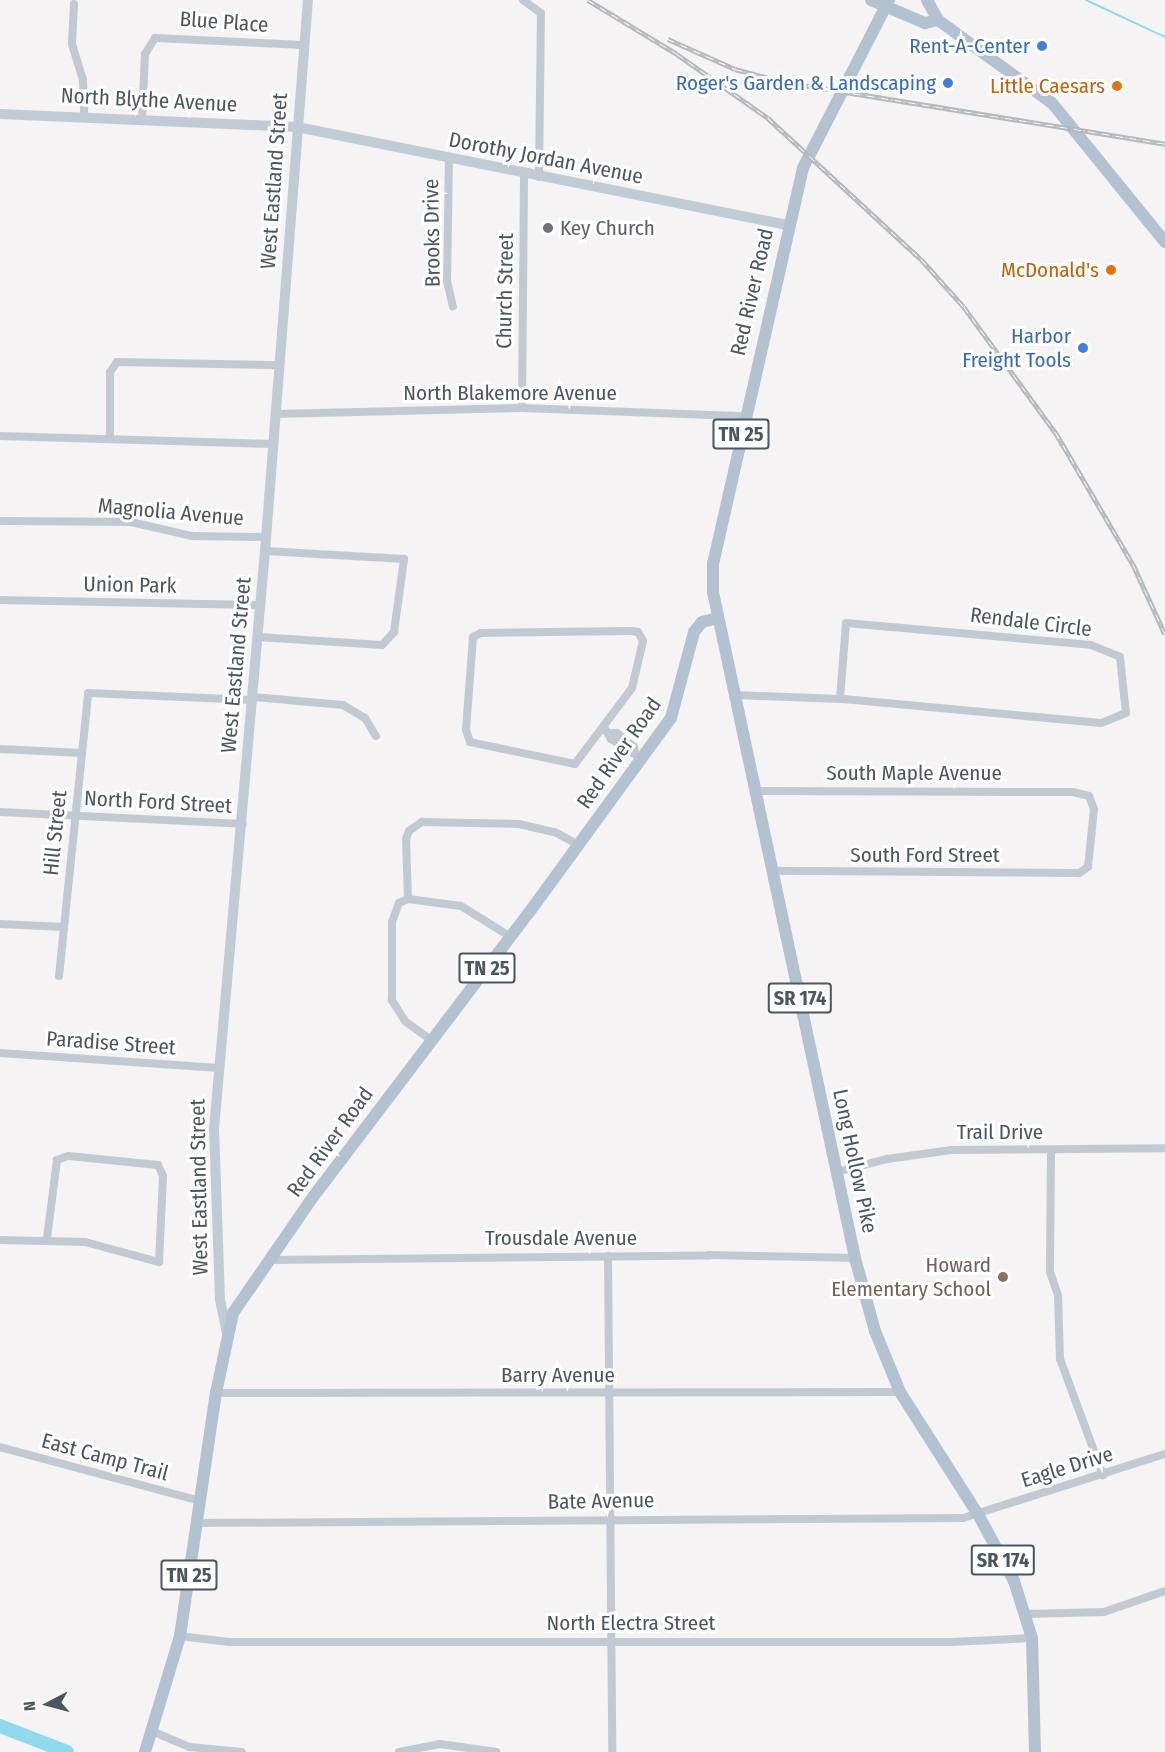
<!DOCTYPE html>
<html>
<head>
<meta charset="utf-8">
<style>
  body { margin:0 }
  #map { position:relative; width:1165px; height:1752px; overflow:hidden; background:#f5f3f3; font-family:"Fira Sans Condensed",sans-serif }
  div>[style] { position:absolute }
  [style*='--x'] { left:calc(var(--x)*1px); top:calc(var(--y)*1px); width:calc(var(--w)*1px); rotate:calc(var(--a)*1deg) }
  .stream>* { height:2px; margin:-1px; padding:0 1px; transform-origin:1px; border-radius:1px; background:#90daee }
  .river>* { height:14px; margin:-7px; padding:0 7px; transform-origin:7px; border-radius:7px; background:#90daee }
  .street>* { height:8px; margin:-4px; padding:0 4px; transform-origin:4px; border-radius:4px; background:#c1cad2 }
  .secondary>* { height:10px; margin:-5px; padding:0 5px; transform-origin:5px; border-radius:5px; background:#c1cbd6 }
  .primary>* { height:12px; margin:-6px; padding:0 6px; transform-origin:6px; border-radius:6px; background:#b3c2d1 }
  .rail>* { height:4.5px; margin-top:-2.25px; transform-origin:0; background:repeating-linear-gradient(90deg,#fff 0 7px,#b5b8bd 0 14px); box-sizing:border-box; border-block:2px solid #b5b8bd }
  .dots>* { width:16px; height:16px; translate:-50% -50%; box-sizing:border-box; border:3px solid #fff; border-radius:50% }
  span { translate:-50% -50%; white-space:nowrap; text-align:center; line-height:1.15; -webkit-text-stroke:6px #fff; paint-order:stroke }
  .shield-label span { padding:2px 4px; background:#fff; border:2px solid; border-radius:4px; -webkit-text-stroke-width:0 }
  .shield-label { font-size:20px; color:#4a5661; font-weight:700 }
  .street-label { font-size:21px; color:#4a5661 }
  .shop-label { font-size:21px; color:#366cbe }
  .right { translate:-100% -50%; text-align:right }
  .food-label { font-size:21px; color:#c56008 }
  .worship-label { font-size:21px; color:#5b616d }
  .left { translate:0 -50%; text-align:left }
  .education-label { font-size:21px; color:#785e54 }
  .north { position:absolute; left:18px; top:1674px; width:60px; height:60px; -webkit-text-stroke:4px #fff; paint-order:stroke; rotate:264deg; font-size:16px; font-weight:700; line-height:24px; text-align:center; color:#4a5661 }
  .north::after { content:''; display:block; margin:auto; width:21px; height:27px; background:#4a5661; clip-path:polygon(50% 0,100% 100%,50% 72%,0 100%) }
</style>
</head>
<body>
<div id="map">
  <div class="stream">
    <div style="--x:1086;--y:0;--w:87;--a:25.1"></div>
  </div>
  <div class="river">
    <div style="--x:0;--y:1726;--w:72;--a:21.2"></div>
  </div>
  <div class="street">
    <div style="--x:523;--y:0;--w:22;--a:36"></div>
    <div style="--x:541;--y:13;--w:164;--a:90.7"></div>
    <div style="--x:74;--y:4;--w:40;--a:92.9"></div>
    <div style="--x:72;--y:44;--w:37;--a:73"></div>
    <div style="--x:83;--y:79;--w:38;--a:88"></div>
    <div style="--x:142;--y:120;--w:66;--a:-87.4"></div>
    <div style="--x:145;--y:54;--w:19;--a:-58"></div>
    <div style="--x:155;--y:38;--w:148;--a:2.7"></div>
    <div style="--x:449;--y:158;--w:123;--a:90.9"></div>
    <div style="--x:447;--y:281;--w:26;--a:77"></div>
    <div style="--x:522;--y:408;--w:235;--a:-89.5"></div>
    <div style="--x:276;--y:414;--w:246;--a:-1.4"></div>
    <div style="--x:522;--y:408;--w:223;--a:2.1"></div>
    <div style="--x:0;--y:436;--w:273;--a:1.7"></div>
    <div style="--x:110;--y:438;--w:66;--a:-90"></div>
    <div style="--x:110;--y:372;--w:12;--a:-55"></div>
    <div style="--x:117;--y:362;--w:163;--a:1.1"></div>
    <div style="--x:0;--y:521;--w:131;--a:0.4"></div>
    <div style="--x:131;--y:522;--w:63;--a:12.9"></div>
    <div style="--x:192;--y:536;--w:74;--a:0.8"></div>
    <div style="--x:0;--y:600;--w:260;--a:1.1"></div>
    <div style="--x:846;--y:623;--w:246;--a:5.1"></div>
    <div style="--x:1091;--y:645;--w:31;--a:22"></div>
    <div style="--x:1120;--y:657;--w:56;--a:83.9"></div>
    <div style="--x:1126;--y:713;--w:27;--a:158"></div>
    <div style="--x:1101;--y:723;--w:262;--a:-174.7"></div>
    <div style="--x:840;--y:699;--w:76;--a:-85.5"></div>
    <div style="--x:631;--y:631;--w:7;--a:8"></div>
    <div style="--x:638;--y:632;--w:10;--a:61"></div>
    <div style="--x:643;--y:641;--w:48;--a:103.2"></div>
    <div style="--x:632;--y:688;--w:95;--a:126.9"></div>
    <div style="--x:575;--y:764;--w:107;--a:-168.2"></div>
    <div style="--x:470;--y:742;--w:13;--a:-108"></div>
    <div style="--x:466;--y:730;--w:93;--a:-85.7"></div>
    <div style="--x:473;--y:637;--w:9;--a:-27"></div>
    <div style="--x:481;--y:633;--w:150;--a:-0.8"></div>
    <div style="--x:258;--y:637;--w:124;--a:3.7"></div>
    <div style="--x:382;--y:645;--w:18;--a:-47"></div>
    <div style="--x:394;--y:632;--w:74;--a:-82.2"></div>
    <div style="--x:404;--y:559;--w:139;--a:-176.7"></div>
    <div style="--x:734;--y:695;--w:106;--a:2.2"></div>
    <div style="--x:253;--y:697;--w:90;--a:5.1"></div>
    <div style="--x:343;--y:705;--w:26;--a:31"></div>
    <div style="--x:365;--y:718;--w:21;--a:59"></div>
    <div style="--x:604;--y:727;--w:14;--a:60"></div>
    <div style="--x:611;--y:739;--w:37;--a:33"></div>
    <div style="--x:610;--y:733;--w:7;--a:0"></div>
    <div style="--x:617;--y:733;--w:22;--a:39"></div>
    <div style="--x:634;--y:747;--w:6;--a:81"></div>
    <div style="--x:0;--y:749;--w:82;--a:2.8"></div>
    <div style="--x:755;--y:791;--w:318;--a:0.2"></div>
    <div style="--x:1073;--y:792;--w:16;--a:14"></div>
    <div style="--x:1089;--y:796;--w:14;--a:69"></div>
    <div style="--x:1094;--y:809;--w:58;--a:95.9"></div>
    <div style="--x:1088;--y:867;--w:11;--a:146"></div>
    <div style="--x:1079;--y:873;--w:308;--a:-179.6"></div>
    <div style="--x:0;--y:812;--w:243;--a:2.8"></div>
    <div style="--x:408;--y:899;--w:60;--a:-91.9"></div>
    <div style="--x:406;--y:839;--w:9;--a:-69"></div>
    <div style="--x:409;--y:831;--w:16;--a:-35"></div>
    <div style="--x:422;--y:822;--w:97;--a:1.2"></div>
    <div style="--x:519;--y:824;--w:37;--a:13"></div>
    <div style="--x:555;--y:832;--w:26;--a:29"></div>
    <div style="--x:0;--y:924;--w:64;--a:2.7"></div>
    <div style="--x:59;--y:976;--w:284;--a:-84.1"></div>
    <div style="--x:88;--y:693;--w:165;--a:2.4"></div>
    <div style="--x:431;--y:1040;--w:32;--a:-144"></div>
    <div style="--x:405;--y:1021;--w:25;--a:-122"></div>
    <div style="--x:392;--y:1000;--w:78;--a:-90"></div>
    <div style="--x:392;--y:922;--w:20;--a:-70"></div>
    <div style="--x:399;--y:903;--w:10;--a:-24"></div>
    <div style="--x:408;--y:899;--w:53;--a:7.5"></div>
    <div style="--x:461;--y:906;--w:59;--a:31.8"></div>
    <div style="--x:0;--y:1053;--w:220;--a:3.9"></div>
    <div style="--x:1051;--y:1150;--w:122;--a:90.5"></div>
    <div style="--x:1050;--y:1272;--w:24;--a:71"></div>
    <div style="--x:1058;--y:1295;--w:64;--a:88.2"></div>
    <div style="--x:1060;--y:1359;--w:124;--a:69.7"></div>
    <div style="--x:837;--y:1172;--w:52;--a:-14.6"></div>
    <div style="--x:887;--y:1159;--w:65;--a:-8"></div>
    <div style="--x:951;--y:1150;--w:214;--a:-0.5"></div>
    <div style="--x:0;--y:1240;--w:85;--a:1.3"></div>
    <div style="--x:85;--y:1242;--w:77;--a:15.1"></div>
    <div style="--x:159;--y:1262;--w:86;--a:-87.3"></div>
    <div style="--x:163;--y:1176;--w:12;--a:-114"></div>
    <div style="--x:158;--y:1165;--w:90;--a:-174.3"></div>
    <div style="--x:68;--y:1156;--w:12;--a:160"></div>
    <div style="--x:57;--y:1160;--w:79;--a:97.3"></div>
    <div style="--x:608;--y:1256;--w:496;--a:89.5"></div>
    <div style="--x:268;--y:1260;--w:441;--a:-0.6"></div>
    <div style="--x:709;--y:1255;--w:146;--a:1.2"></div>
    <div style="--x:216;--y:1393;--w:684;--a:-0.08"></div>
    <div style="--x:0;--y:1447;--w:207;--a:15.1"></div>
    <div style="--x:197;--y:1523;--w:766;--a:-0.37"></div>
    <div style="--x:963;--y:1518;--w:212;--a:-17.6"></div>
    <div style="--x:1026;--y:1614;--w:78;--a:-1.5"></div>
    <div style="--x:1104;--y:1612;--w:65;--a:-19"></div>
    <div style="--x:180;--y:1636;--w:49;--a:7"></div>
    <div style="--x:229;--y:1642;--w:723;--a:0"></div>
    <div style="--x:952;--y:1642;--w:80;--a:-2.9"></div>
    <div style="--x:154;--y:1732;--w:39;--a:23"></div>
    <div style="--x:190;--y:1747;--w:52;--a:5.5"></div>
    <div style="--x:399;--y:1752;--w:42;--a:-11"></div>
    <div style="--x:440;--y:1744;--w:57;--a:8.1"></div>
  </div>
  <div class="secondary">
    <div style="--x:0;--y:114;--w:297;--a:2.5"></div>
    <div style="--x:297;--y:127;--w:500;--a:11.3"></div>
    <div style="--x:227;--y:1333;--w:35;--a:-102"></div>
    <div style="--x:220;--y:1299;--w:170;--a:-92"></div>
    <div style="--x:214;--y:1129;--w:580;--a:-84.96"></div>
    <div style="--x:265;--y:551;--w:553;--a:-85.54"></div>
  </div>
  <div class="primary">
    <div style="--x:871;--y:0;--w:59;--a:23.1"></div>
    <div style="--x:925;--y:23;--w:13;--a:-13"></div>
    <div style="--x:889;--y:0;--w:189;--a:117.1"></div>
    <div style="--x:803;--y:168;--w:405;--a:102.8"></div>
    <div style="--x:713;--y:563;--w:29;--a:90"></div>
    <div style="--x:713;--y:592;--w:681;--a:77.96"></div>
    <div style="--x:855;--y:1258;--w:76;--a:74.7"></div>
    <div style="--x:875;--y:1331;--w:66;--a:67.7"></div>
    <div style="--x:900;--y:1392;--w:147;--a:57.5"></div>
    <div style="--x:979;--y:1516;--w:74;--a:61.7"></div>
    <div style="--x:1014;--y:1581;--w:60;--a:72.5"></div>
    <div style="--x:1032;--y:1638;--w:114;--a:88.5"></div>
    <div style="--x:927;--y:0;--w:23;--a:61"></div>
    <div style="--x:938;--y:20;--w:141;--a:36.1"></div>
    <div style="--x:1052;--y:103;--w:179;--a:50.9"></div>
    <div style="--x:145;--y:1752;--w:121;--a:-73.2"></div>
    <div style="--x:180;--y:1636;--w:246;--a:-81.6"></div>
    <div style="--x:216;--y:1393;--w:82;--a:-78"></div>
    <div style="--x:233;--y:1313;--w:141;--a:-55.4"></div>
    <div style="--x:313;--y:1197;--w:355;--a:-52.8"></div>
    <div style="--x:528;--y:914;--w:243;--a:-53.9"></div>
    <div style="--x:671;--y:718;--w:89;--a:-75"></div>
    <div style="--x:694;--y:632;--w:13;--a:-51"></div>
    <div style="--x:702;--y:622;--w:16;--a:-14"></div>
  </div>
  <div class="rail">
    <div style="--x:588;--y:0;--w:104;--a:31.2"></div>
    <div style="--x:677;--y:54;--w:111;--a:35.1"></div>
    <div style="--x:768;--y:118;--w:208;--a:42.7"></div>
    <div style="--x:921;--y:259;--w:64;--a:48.1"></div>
    <div style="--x:964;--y:307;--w:156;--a:53.9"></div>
    <div style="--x:1056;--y:433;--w:152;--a:59.6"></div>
    <div style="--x:1133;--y:564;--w:77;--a:65.4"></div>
    <div style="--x:668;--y:39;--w:73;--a:24.1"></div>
    <div style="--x:735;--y:69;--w:51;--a:14.9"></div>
    <div style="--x:784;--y:82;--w:386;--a:9.2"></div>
  </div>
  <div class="dots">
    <div style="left:1042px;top:46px;background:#3f7fe0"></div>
    <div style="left:948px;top:83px;background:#3f7fe0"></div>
    <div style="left:1117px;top:86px;background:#e8710a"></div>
    <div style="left:548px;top:228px;background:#6b7280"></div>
    <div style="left:1111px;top:270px;background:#e8710a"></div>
    <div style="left:1083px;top:348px;background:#3f7fe0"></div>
    <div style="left:1003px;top:1277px;background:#8d6e63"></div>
  </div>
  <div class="shield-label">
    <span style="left:741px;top:434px">TN 25</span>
    <span style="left:487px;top:968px">TN 25</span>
    <span style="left:800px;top:998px">SR 174</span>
    <span style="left:1003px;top:1560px">SR 174</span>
    <span style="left:189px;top:1575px">TN 25</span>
  </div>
  <div class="street-label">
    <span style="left:224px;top:22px;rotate:4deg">Blue Place</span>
    <span style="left:149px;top:100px;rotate:3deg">North Blythe Avenue</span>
    <span style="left:546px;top:158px;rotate:11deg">Dorothy Jordan Avenue</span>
    <span style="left:274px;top:181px;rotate:-86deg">West Eastland Street</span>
    <span style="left:432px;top:233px;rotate:-91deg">Brooks Drive</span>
    <span style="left:505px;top:291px;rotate:-89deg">Church Street</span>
    <span style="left:752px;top:292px;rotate:-77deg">Red River Road</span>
    <span style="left:510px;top:393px">North Blakemore Avenue</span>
    <span style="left:171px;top:512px;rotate:5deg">Magnolia Avenue</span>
    <span style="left:130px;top:585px;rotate:1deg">Union Park</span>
    <span style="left:1031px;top:622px;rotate:7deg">Rendale Circle</span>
    <span style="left:236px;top:665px;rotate:-85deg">West Eastland Street</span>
    <span style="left:619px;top:753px;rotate:-55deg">Red River Road</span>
    <span style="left:914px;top:773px">South Maple Avenue</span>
    <span style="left:158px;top:802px;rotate:3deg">North Ford Street</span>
    <span style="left:55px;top:833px;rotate:-84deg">Hill Street</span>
    <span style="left:925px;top:855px">South Ford Street</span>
    <span style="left:111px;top:1043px;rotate:4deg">Paradise Street</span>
    <span style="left:1000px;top:1132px">Trail Drive</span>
    <span style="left:330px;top:1142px;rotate:-54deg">Red River Road</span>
    <span style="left:855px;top:1161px;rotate:78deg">Long Hollow Pike</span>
    <span style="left:199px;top:1187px;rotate:-91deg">West Eastland Street</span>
    <span style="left:561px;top:1238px">Trousdale Avenue</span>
    <span style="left:558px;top:1375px">Barry Avenue</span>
    <span style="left:105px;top:1457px;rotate:15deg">East Camp Trail</span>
    <span style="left:1067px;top:1467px;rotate:-17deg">Eagle Drive</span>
    <span style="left:601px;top:1501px;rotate:-1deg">Bate Avenue</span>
    <span style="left:631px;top:1623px">North Electra Street</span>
  </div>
  <div class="shop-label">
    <span class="right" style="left:1030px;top:46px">Rent-A-Center</span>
    <span class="right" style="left:936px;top:83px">Roger's Garden &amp; Landscaping</span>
    <span class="right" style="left:1071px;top:348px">Harbor<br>Freight Tools</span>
  </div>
  <div class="food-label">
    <span class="right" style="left:1105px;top:86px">Little Caesars</span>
    <span class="right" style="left:1099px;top:270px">McDonald's</span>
  </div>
  <div class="worship-label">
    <span class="left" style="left:560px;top:228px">Key Church</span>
  </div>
  <div class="education-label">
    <span class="right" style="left:991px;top:1277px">Howard<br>Elementary School</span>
  </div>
  <div class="north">N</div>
</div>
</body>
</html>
